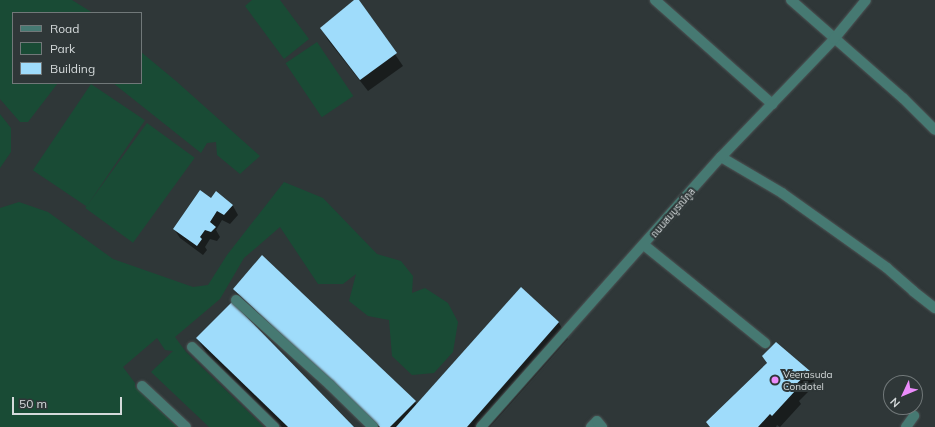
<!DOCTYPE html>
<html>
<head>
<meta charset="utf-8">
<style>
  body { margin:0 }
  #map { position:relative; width:935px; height:427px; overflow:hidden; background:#2f3738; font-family:Mulish,"Noto Sans Thai",sans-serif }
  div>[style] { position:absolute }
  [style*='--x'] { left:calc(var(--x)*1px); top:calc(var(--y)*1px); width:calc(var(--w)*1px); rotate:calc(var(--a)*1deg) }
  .green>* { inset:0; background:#194b35; transform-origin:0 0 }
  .shadow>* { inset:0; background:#0007 }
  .building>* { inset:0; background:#9fdcfb }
  .roads { filter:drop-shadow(0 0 1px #4d5455) drop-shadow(0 0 1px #4d5455) }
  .minor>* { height:10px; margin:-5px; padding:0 5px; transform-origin:5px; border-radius:5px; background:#467972 }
  .dots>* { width:11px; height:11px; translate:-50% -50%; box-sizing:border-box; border:2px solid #2f3738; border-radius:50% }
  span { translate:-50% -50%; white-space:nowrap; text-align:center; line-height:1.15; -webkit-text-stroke:4px #2f3738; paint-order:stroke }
  .street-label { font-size:10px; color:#d5dadb }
  .poi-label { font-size:10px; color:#d5dadb }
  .left { translate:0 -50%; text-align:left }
  .legend { position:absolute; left:12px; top:12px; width:130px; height:72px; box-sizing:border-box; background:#2f3738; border:1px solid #717879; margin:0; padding:5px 7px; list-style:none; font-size:12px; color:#d5dadb }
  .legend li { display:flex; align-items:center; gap:8px; height:20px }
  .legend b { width:20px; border:1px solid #717879 }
  .north { position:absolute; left:883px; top:375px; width:40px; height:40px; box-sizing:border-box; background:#2f3738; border:1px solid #717879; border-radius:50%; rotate:226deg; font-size:11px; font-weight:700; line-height:16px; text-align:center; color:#d5dadb }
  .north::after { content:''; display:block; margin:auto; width:14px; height:18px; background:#ec8cfb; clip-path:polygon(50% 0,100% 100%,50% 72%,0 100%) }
  .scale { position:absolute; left:12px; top:397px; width:110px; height:18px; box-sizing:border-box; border:2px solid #d5dadb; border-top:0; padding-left:5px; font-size:12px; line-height:14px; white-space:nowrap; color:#d5dadb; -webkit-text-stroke:3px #2f3738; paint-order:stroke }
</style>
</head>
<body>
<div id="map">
  <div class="green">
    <div style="clip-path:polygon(0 0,72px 0,93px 13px,13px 13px,13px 83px,58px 83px,28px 122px,20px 122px,0 99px)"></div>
    <div style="clip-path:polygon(252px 0,280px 0,309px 39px,284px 59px,245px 6px)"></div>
    <div style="left:317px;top:42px;width:65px;height:38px;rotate:56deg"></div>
    <div style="clip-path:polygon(141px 52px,176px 81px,260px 156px,240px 174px,217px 155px,216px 142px,207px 143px,201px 153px,113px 83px,141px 83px)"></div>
    <div style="left:91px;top:84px;width:65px;height:104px;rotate:34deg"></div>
    <div style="clip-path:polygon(0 114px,11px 128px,11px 152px,0 168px)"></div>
    <div style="left:147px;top:123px;width:59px;height:105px;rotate:36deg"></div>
    <div style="clip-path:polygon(284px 182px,323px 198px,377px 254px,401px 261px,413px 276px,412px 293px,425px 288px,448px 303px,458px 322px,453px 352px,434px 373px,412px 375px,392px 356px,389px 320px,368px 316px,349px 301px,356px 274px,343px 284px,318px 284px,280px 227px,244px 258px,220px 299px,175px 337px,186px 352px,264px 427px,209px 427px,151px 372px,173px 351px,165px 350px,157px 338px,123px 367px,135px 383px,135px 387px,177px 427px,0 427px,0 208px,19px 202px,48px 212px,113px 259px,193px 287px,208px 285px,227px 255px)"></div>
  </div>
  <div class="shadow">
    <div style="clip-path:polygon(355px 0,358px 0,403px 66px,368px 91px,328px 40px,321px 28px)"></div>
    <div style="clip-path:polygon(216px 193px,233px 206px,238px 215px,230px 224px,222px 220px,216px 230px,220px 237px,217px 241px,210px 239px,205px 247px,207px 250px,203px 255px,180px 238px,174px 229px,211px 200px)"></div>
    <div style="clip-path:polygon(234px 289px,415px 402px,417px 405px,521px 289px,559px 323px,568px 339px,490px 427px,373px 427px,243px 305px)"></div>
    <div style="clip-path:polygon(197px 338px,353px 427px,282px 427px,207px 354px)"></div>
    <div style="clip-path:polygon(776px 343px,809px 372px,816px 384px,799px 401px,801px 404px,780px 427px,777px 425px,776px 427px,710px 427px,767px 364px,763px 356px)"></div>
  </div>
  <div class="building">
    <div style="clip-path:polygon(354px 0,359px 0,397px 53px,360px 80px,320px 28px)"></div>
    <div style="clip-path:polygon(200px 190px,211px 198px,216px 191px,233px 205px,224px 215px,217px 211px,210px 222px,216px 227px,211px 232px,205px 230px,200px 237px,202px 239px,197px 246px,173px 229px)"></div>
    <div style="clip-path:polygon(262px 255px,416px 401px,390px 427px,380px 427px,233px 289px)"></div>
    <div style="clip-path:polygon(521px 287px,559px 322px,467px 427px,396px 427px)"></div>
    <div style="clip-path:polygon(232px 302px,354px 427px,288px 427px,196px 338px)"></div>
    <div style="clip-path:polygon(776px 342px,810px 371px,792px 388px,795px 391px,772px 416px,770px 414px,758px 427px,710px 427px,706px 422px,767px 363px,762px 356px)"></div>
  </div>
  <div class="roads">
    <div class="minor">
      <div style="--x:655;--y:0;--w:157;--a:41.6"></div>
      <div style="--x:791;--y:0;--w:149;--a:41.2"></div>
      <div style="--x:903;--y:98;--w:45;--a:45"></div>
      <div style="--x:721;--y:157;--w:71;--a:30.5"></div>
      <div style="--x:782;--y:193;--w:129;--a:35.5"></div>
      <div style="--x:887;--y:268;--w:35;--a:41"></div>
      <div style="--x:913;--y:291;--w:28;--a:38"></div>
      <div style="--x:644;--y:245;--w:156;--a:39"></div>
      <div style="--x:236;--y:300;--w:127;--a:42.1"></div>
      <div style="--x:330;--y:385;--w:60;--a:44.3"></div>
      <div style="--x:192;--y:347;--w:115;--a:44.3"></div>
      <div style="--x:142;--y:386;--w:60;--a:43"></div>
      <div style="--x:481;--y:427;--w:361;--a:-48.4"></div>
      <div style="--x:721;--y:157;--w:163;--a:-46.2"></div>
      <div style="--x:834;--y:39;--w:50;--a:-50.6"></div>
      <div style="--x:591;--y:427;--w:8;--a:-45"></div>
      <div style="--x:597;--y:421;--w:8;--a:50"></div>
      <div style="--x:906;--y:427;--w:14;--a:-54"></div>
    </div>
  </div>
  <div class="dots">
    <div style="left:775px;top:380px;background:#ec8cfb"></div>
  </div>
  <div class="street-label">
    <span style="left:673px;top:213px;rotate:-49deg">ถนนสมบูรณ์กูล</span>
  </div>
  <div class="poi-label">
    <span class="left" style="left:783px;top:380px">Veerasuda<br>Condotel</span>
  </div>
  <ul class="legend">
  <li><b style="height:5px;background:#467972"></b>Road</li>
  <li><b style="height:11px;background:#194b35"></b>Park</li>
  <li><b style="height:11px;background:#9fdcfb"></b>Building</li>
  </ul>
  <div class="north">N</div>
  <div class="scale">50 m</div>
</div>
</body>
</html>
